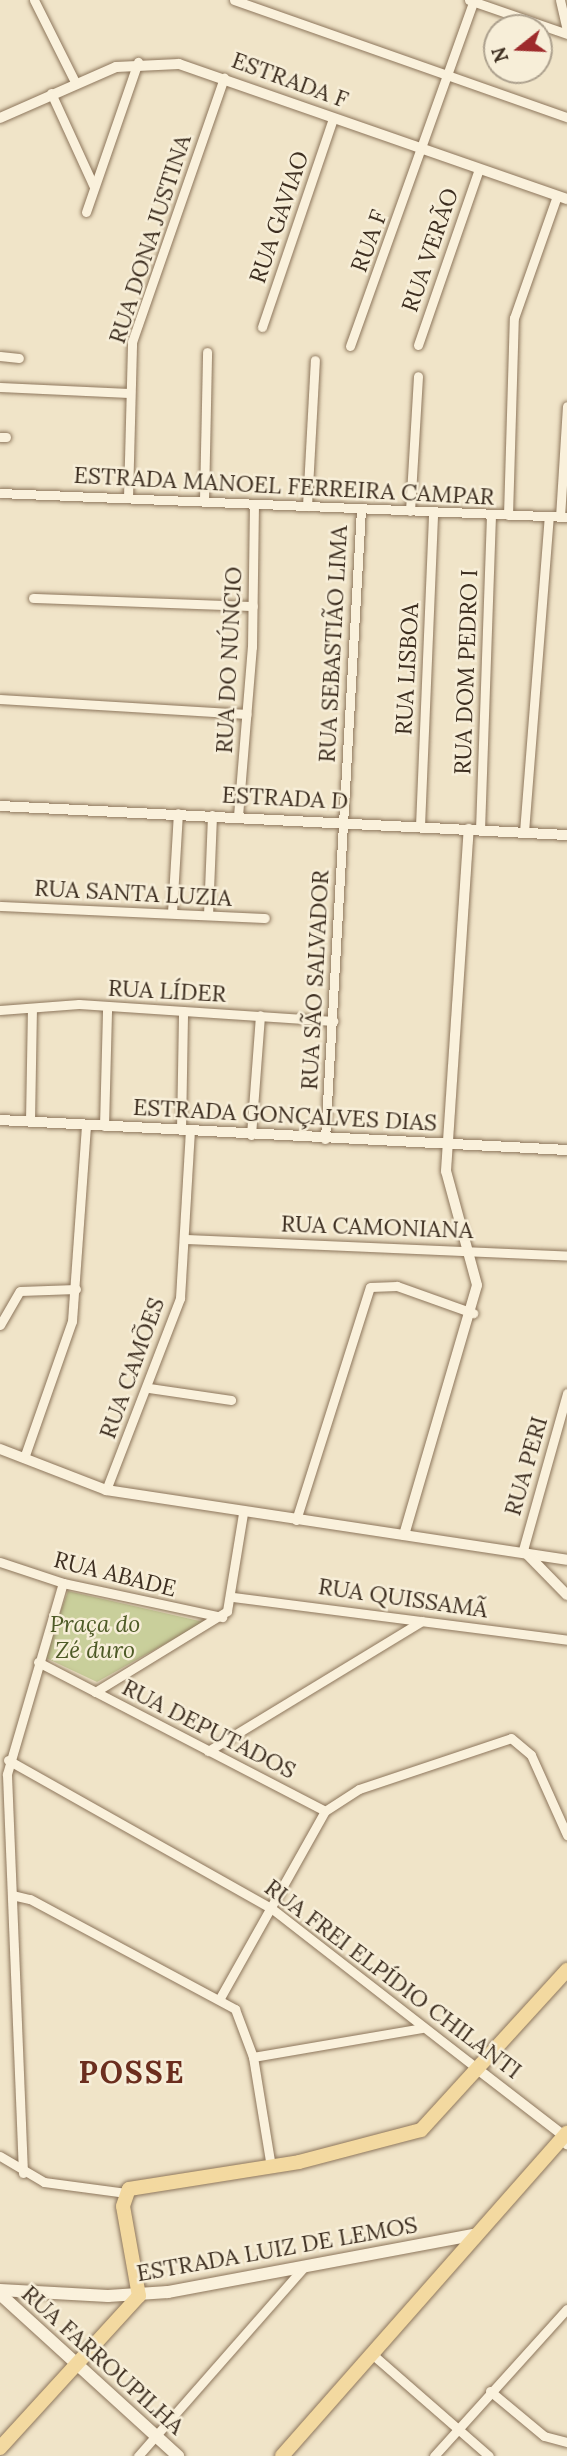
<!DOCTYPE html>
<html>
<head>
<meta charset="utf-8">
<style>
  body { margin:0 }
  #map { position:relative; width:567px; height:2456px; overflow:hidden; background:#f0e4c8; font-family:Lora,serif }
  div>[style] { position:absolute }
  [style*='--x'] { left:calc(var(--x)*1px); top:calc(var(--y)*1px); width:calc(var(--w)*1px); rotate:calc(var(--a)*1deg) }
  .green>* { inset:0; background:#c9cf9b }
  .roads { filter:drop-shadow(0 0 2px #8d765c) drop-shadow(0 0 2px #8d765c) }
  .minor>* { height:9px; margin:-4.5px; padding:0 4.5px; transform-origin:4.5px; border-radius:4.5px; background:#faf1dc }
  .tertiary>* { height:10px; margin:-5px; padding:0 5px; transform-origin:5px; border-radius:5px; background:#faf1dc }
  .secondary>* { height:12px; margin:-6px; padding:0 6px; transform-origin:6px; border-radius:6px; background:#faf1dc }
  .primary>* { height:14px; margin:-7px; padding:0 7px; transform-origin:7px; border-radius:7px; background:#f3d9a0 }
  span { translate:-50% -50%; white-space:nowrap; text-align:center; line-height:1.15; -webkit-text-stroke:5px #f7eed8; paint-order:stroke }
  .street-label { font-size:23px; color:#3d2e20 }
  .park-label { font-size:23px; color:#4d5a26; font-style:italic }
  .district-label { font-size:30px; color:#6b2e1e; font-weight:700; letter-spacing:2px }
  .north { position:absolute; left:483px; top:14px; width:70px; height:70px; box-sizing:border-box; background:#f7eed8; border:2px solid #ada18e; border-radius:50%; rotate:252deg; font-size:19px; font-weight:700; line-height:28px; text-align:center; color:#3d2e20 }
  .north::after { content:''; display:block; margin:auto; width:24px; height:32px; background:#9e2a2b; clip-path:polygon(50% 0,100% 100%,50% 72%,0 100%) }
</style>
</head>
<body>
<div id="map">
  <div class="green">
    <div style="clip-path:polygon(68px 1591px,204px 1622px,97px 1682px,44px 1657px)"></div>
  </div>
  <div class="roads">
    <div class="minor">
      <div style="--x:34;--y:0;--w:92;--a:63.4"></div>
      <div style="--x:234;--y:0;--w:353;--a:19.4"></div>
      <div style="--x:469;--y:0;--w:104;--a:19.1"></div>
      <div style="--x:560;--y:0;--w:32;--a:77"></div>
      <div style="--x:51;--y:93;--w:103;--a:65.4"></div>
      <div style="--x:86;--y:212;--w:159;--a:-70.9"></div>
      <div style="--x:262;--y:327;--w:220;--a:-71.2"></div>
      <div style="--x:418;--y:345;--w:186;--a:-70.9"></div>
      <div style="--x:350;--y:346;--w:368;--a:-70.3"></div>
      <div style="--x:0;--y:356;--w:19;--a:6"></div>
      <div style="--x:0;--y:387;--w:129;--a:2.7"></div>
      <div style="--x:0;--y:437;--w:6;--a:0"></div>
      <div style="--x:0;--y:493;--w:568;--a:2.42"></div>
      <div style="--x:128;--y:498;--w:156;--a:-88.5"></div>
      <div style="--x:132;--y:342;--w:280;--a:-70.8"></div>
      <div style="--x:204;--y:500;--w:148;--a:-88.8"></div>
      <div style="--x:307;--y:506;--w:146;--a:-86.9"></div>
      <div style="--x:410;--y:511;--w:135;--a:-86.6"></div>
      <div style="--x:508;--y:515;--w:197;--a:-88.3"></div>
      <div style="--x:514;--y:318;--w:129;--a:-70.6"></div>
      <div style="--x:560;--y:517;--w:111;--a:-86.4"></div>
      <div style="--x:33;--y:598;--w:220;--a:2.1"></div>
      <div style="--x:0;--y:699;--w:247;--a:3.5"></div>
      <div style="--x:238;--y:816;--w:170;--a:-85.3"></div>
      <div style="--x:252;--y:647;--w:142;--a:-89.2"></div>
      <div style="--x:420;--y:826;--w:313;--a:-87.6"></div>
      <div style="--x:480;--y:830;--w:315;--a:-88"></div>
      <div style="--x:524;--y:832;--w:317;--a:-85.5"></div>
      <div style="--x:0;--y:906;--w:265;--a:2.6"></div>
      <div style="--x:172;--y:913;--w:100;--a:-86.6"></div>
      <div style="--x:208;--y:915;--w:100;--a:-87.7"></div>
      <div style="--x:0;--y:1010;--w:79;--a:-4.3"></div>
      <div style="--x:79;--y:1004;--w:255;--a:3.8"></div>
      <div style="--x:30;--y:1121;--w:110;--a:-89"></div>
      <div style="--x:104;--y:1126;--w:118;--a:-88.5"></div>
      <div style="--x:181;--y:1130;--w:119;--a:-89"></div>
      <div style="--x:251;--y:1135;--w:120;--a:-85.7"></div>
      <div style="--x:325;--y:1139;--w:631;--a:-86.73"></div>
      <div style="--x:185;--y:1239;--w:382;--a:2.5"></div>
      <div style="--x:0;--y:1325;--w:39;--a:-60"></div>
      <div style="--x:20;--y:1291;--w:56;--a:-2"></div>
      <div style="--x:149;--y:1388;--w:83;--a:8.3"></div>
      <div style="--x:24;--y:1458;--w:145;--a:-70.7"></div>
      <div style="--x:72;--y:1321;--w:196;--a:-85.9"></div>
      <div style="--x:106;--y:1490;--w:206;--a:-68.9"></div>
      <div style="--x:180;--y:1298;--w:167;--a:-86.6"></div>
      <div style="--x:296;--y:1520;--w:244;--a:-72.4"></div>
      <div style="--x:370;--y:1287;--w:27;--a:-2"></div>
      <div style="--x:397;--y:1286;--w:81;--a:19.6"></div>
      <div style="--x:523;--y:1550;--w:163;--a:-74.3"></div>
      <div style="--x:0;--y:1562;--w:66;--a:18.4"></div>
      <div style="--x:63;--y:1583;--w:163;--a:12.1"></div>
      <div style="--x:233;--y:1597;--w:337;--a:7.3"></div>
      <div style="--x:38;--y:1662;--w:323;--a:27.4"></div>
      <div style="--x:95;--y:1692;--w:155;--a:-31.5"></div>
      <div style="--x:227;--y:1611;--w:99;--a:-80.7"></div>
      <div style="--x:208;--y:1751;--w:250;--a:-31.3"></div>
      <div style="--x:8;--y:1760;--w:302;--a:29.4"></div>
      <div style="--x:271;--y:1908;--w:264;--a:37.9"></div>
      <div style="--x:12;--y:1895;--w:18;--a:13"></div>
      <div style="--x:30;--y:1899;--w:233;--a:28.2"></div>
      <div style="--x:235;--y:2009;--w:51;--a:69.4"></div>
      <div style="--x:253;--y:2057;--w:111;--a:80.7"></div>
      <div style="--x:220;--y:1998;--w:214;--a:-60.7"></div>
      <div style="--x:325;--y:1811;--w:40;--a:-32.9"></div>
      <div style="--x:359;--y:1789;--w:160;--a:-18.5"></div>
      <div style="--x:511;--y:1738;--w:26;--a:40"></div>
      <div style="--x:531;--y:1755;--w:88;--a:65.8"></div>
      <div style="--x:253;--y:2057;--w:171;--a:-9.7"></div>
      <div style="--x:0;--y:2156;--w:51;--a:30.6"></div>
      <div style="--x:44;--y:2182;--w:83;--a:7.6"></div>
      <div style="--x:23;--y:2173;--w:399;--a:-92.3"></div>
      <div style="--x:7;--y:1774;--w:199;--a:-73.7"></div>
      <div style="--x:372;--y:2354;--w:155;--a:41.1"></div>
      <div style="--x:490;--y:2391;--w:70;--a:39.8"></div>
      <div style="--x:544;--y:2436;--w:24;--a:15"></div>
      <div style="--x:138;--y:2456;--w:253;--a:-48.7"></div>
      <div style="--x:434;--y:2456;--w:198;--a:-47.9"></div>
    </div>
    <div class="tertiary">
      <div style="--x:0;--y:118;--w:127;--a:-23.7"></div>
      <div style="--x:116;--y:67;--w:63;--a:-2.7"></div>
      <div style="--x:179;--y:64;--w:411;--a:19.2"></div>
      <div style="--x:0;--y:806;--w:568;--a:2.93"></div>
      <div style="--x:0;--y:1120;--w:568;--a:3.03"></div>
      <div style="--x:0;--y:1449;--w:114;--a:21.1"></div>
      <div style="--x:106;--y:1490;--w:466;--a:8.6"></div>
      <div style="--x:404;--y:1535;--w:260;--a:-73.7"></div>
      <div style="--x:477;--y:1285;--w:118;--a:-105.2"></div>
      <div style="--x:446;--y:1171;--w:343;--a:-86.2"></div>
      <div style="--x:525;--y:1552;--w:60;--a:45.7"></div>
      <div style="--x:480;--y:2071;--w:106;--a:37.7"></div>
      <div style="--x:564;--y:2136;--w:9;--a:69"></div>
    </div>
    <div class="secondary">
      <div style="--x:0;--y:2290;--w:108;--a:3.2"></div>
      <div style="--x:108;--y:2296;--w:60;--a:-3.8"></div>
      <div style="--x:168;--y:2292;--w:314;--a:-10.6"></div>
      <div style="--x:0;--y:2294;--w:241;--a:42.3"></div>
    </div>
    <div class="primary">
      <div style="--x:0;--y:2448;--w:206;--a:-47.6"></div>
      <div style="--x:139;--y:2296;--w:91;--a:-100.1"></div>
      <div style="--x:123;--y:2206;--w:18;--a:-71"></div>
      <div style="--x:129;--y:2189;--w:172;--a:-9"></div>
      <div style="--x:299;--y:2162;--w:126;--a:-14.7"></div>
      <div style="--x:421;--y:2130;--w:217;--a:-47.6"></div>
      <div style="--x:282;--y:2456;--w:431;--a:-48.6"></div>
    </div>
  </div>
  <div class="street-label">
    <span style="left:290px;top:80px;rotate:20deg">ESTRADA F</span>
    <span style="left:279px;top:217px;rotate:-71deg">RUA GAVIAO</span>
    <span style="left:150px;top:239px;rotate:-72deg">RUA DONA JUSTINA</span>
    <span style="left:369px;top:241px;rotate:-70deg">RUA F</span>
    <span style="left:430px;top:250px;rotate:-71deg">RUA VERÃO</span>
    <span style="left:284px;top:486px;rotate:3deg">ESTRADA MANOEL FERREIRA CAMPAR</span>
    <span style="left:333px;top:644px;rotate:-87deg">RUA SEBASTIÃO LIMA</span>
    <span style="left:229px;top:660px;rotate:-87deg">RUA DO NÚNCIO</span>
    <span style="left:407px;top:669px;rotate:-87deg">RUA LISBOA</span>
    <span style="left:466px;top:672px;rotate:-88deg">RUA DOM PEDRO I</span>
    <span style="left:285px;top:798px;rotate:3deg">ESTRADA D</span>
    <span style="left:133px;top:893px;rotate:3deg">RUA SANTA LUZIA</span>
    <span style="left:315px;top:980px;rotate:-87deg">RUA SÃO SALVADOR</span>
    <span style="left:167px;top:991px;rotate:3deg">RUA LÍDER</span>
    <span style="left:285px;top:1115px;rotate:3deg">ESTRADA GONÇALVES DIAS</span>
    <span style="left:377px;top:1227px;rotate:2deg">RUA CAMONIANA</span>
    <span style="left:132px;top:1368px;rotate:-70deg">RUA CAMÕES</span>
    <span style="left:526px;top:1466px;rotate:-74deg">RUA PERI</span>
    <span style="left:115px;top:1574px;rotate:14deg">RUA ABADE</span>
    <span style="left:403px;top:1598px;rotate:8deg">RUA QUISSAMÃ</span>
    <span style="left:209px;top:1729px;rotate:27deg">RUA DEPUTADOS</span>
    <span style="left:393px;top:1979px;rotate:37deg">RUA FREI ELPÍDIO CHILANTI</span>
    <span style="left:277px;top:2249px;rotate:-10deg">ESTRADA LUIZ DE LEMOS</span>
    <span style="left:103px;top:2360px;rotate:42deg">RUA FARROUPILHA</span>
  </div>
  <div class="park-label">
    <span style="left:95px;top:1637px">Praça do<br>Zé duro</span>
  </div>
  <div class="district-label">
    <span style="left:132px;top:2072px">POSSE</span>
  </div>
  <div class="north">N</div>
</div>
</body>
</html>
